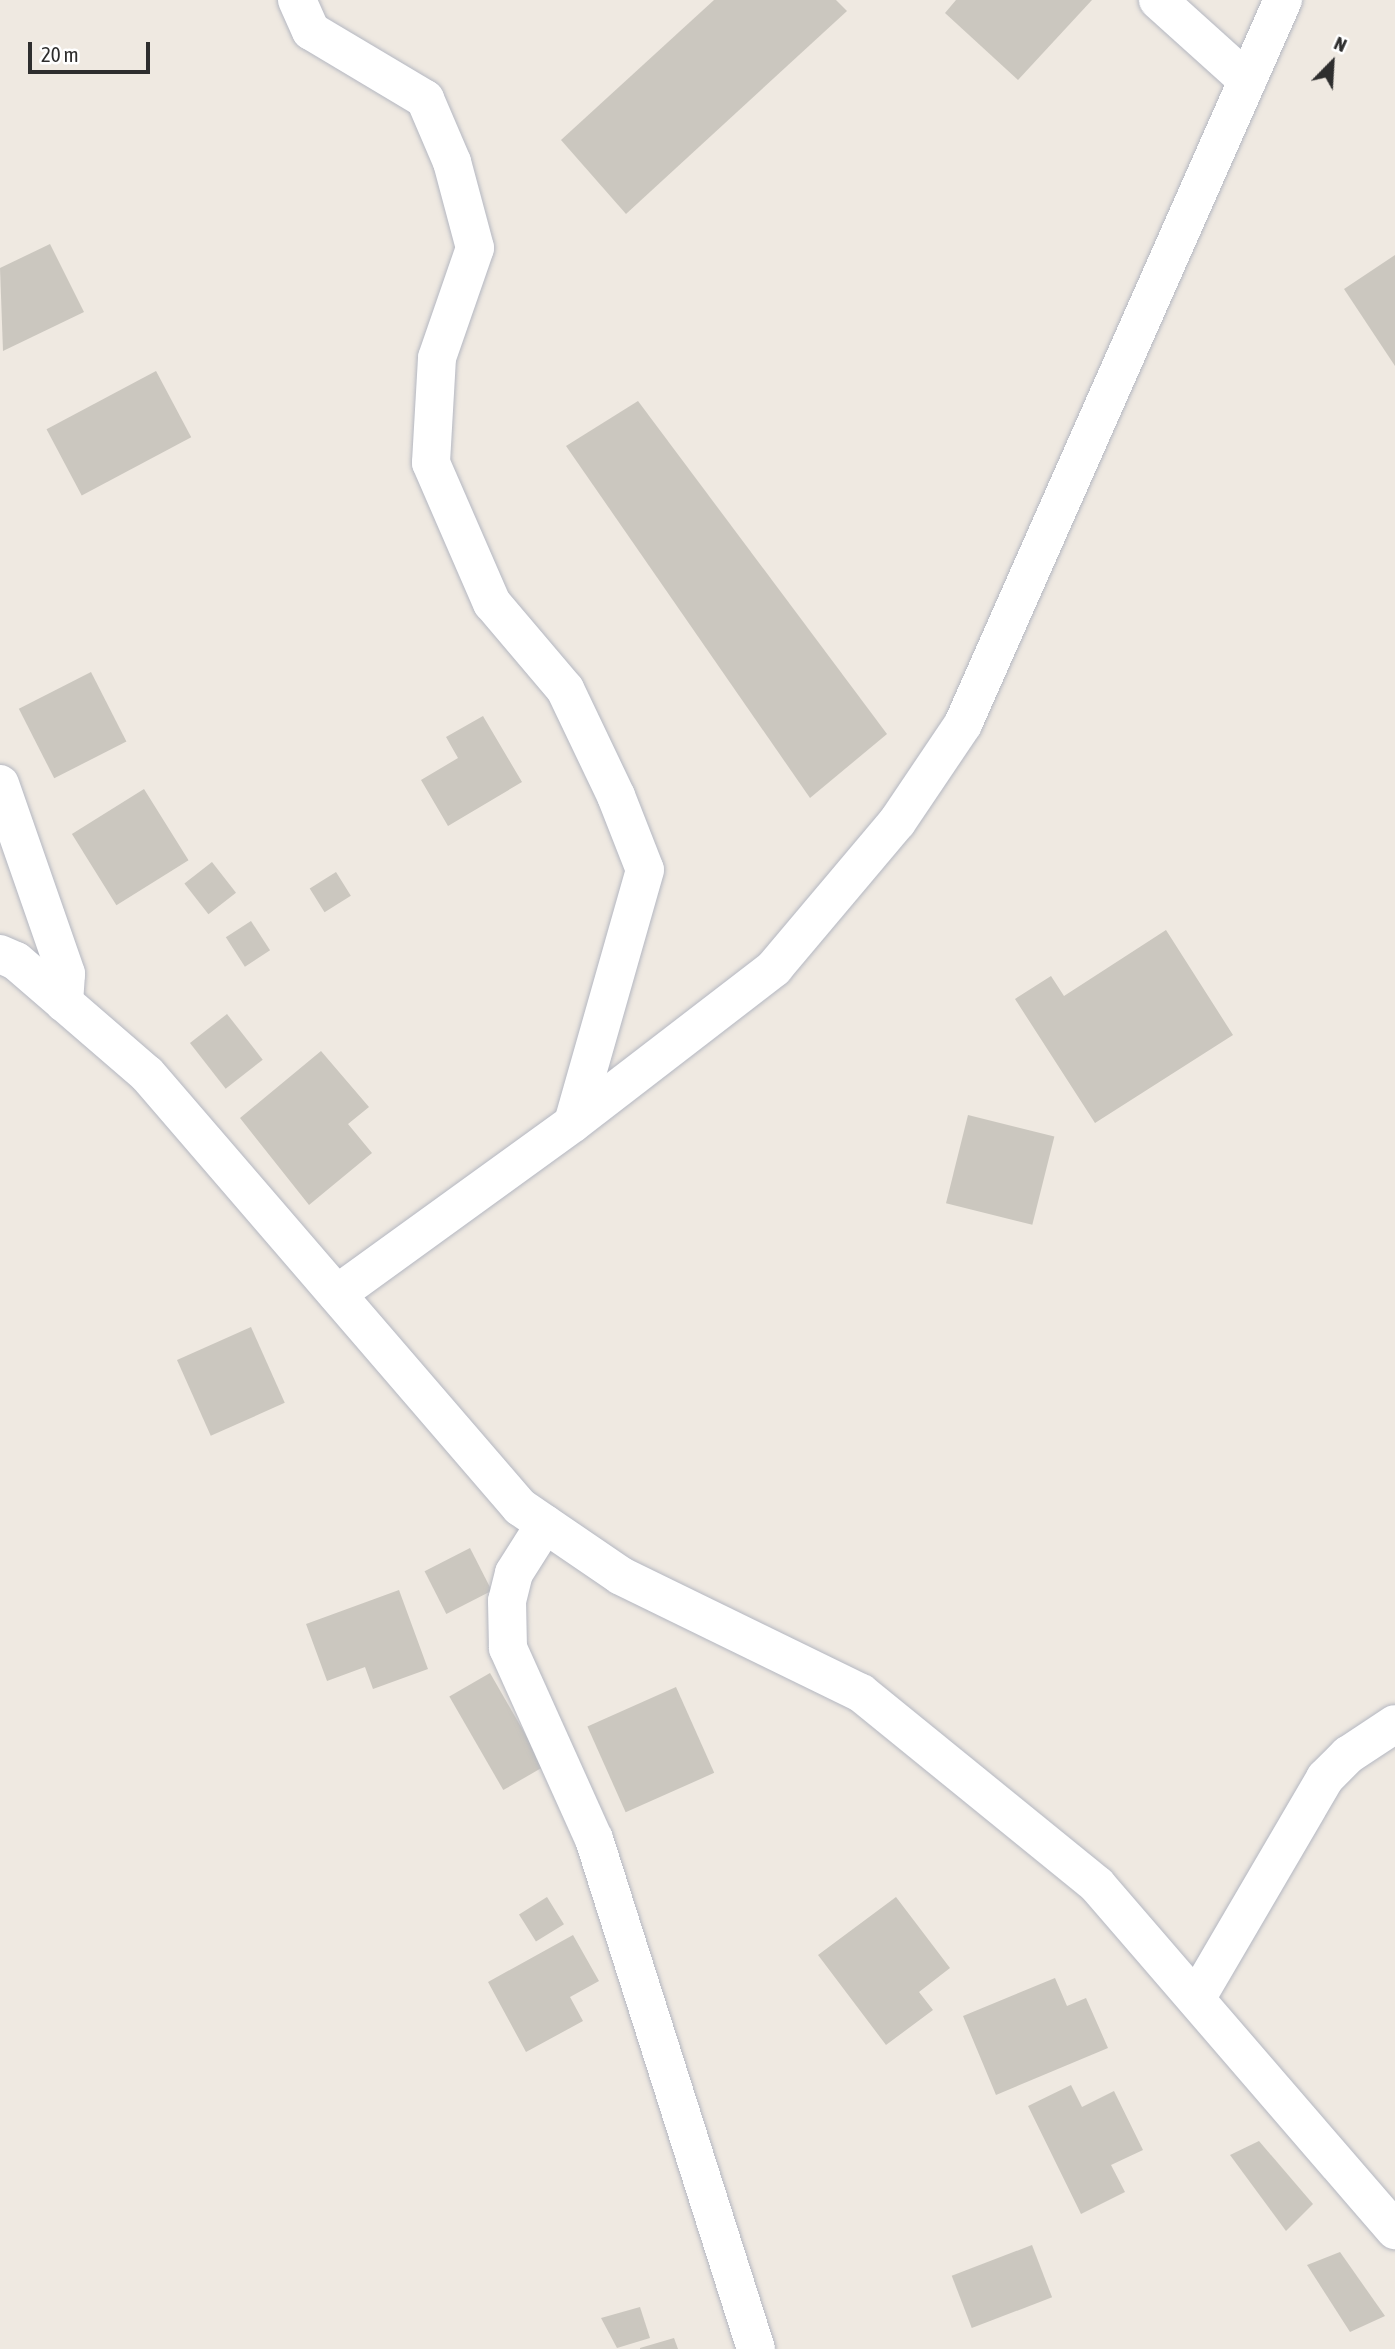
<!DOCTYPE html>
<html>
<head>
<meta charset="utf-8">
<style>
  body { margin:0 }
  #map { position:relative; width:1395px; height:2349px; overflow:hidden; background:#efe9e1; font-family:"Asap Condensed",sans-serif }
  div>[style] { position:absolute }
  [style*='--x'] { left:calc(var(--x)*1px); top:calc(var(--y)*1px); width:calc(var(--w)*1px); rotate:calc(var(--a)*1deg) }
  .building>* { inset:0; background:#cbc7bf; transform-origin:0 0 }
  .roads { filter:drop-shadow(0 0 2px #b4b7c1) drop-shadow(0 0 2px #b4b7c1) }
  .minor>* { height:38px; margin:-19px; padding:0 19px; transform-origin:19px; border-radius:19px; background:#fff }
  span { translate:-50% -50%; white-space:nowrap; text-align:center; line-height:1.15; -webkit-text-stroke:7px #fff; paint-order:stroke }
  .north { position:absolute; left:1297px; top:28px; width:70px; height:70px; -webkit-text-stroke:5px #fff; paint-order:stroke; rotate:24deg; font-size:19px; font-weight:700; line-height:28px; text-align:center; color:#2e2e2e }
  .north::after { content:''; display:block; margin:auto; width:24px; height:32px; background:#2e2e2e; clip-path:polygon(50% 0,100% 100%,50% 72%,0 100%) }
  .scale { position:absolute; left:28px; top:42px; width:122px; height:32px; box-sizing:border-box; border:4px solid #2e2e2e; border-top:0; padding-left:9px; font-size:21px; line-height:24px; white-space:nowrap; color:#2e2e2e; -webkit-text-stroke:5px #fff; paint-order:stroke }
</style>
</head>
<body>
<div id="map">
  <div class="building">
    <div style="clip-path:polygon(714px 0,836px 0,847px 11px,626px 214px,561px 140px)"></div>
    <div style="clip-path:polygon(956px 0,1092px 0,1018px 80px,945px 13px)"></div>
    <div style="clip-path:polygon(50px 244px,84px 312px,3px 351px,0 268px)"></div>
    <div style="clip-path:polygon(1395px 255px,1395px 366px,1344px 289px)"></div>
    <div style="left:156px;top:371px;width:75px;height:124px;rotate:62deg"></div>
    <div style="clip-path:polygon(638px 401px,887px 734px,810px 798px,566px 446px)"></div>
    <div style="left:91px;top:672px;width:78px;height:81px;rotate:63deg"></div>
    <div style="clip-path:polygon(483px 716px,522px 782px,448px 826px,421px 780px,458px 758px,446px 737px)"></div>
    <div style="left:144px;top:789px;width:84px;height:85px;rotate:58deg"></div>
    <div style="left:212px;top:862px;width:39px;height:35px;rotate:52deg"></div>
    <div style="left:336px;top:872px;width:28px;height:31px;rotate:58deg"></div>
    <div style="left:251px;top:921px;width:35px;height:30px;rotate:57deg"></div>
    <div style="clip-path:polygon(1166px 930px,1233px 1035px,1095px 1123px,1015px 999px,1051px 976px,1064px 996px)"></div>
    <div style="left:227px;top:1014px;width:58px;height:47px;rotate:52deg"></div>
    <div style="clip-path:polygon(321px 1051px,369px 1107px,348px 1124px,372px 1153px,309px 1205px,240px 1118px)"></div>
    <div style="left:968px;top:1115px;width:89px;height:91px;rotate:14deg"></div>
    <div style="left:251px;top:1327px;width:83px;height:81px;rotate:66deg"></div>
    <div style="left:470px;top:1548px;width:48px;height:51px;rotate:63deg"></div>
    <div style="clip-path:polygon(399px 1590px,428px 1669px,373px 1689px,365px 1667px,327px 1681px,306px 1624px)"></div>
    <div style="left:490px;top:1673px;width:108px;height:47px;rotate:60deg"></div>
    <div style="left:676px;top:1687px;width:94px;height:97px;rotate:66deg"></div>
    <div style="left:547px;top:1897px;width:32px;height:33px;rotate:58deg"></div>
    <div style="clip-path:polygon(896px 1897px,950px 1968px,919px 1992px,933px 2010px,886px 2045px,818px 1955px)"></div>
    <div style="clip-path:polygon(573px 1935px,599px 1981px,570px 1997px,583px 2021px,526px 2052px,488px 1982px)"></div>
    <div style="clip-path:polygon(1055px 1978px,1067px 2006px,1086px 1998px,1108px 2048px,996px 2095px,963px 2016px)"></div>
    <div style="clip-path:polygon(1071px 2085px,1082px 2107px,1114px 2091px,1143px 2150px,1111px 2165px,1125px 2192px,1081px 2214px,1028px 2106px)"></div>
    <div style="clip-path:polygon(1259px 2141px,1313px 2204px,1286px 2231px,1230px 2155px)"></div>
    <div style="left:1032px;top:2245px;width:56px;height:86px;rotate:69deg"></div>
    <div style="clip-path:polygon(1340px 2252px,1385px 2316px,1350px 2332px,1307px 2265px)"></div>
    <div style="clip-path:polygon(640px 2307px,650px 2338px,617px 2348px,601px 2318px)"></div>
    <div style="clip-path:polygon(674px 2338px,678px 2349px,640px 2349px,640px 2348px)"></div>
  </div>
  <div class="roads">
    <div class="minor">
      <div style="--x:297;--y:0;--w:34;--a:66"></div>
      <div style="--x:311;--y:31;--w:133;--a:30.8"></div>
      <div style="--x:425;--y:99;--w:69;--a:66.8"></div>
      <div style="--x:452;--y:162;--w:89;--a:75"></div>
      <div style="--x:475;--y:248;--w:116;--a:109.1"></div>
      <div style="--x:437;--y:358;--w:105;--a:93.3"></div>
      <div style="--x:431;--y:463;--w:153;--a:66.5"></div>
      <div style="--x:492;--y:603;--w:113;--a:49.7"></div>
      <div style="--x:565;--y:689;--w:119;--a:64.5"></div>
      <div style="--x:616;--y:796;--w:79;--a:68.6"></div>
      <div style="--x:645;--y:870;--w:263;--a:105.9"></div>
      <div style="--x:1158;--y:0;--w:120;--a:42"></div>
      <div style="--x:0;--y:784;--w:201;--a:70.8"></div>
      <div style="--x:66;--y:974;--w:29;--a:94"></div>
      <div style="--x:0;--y:954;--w:17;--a:24"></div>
      <div style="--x:16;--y:961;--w:173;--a:40.8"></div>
      <div style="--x:147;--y:1074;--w:572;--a:49.26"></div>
      <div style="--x:520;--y:1507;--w:122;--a:34.3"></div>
      <div style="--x:621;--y:1576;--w:267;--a:26"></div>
      <div style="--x:861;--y:1693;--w:304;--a:39.1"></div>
      <div style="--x:1097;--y:1885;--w:456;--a:49.2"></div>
      <div style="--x:337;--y:1294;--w:291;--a:-35.9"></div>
      <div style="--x:573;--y:1123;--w:254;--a:-37.6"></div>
      <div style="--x:774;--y:968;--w:191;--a:-49.9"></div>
      <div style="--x:897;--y:822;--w:118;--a:-56"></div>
      <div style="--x:963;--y:724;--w:792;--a:-66.16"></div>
      <div style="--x:545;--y:1524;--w:58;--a:122.3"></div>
      <div style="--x:514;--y:1573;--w:29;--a:104"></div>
      <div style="--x:507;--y:1601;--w:47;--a:88.8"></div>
      <div style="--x:508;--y:1648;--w:209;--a:65.8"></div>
      <div style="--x:594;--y:1839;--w:535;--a:72.38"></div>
      <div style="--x:1196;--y:1999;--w:256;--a:-59.7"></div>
      <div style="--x:1325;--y:1778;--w:33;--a:-45"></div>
      <div style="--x:1348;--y:1755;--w:56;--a:-33.4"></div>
    </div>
  </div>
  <div class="north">N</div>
  <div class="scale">20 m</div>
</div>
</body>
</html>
